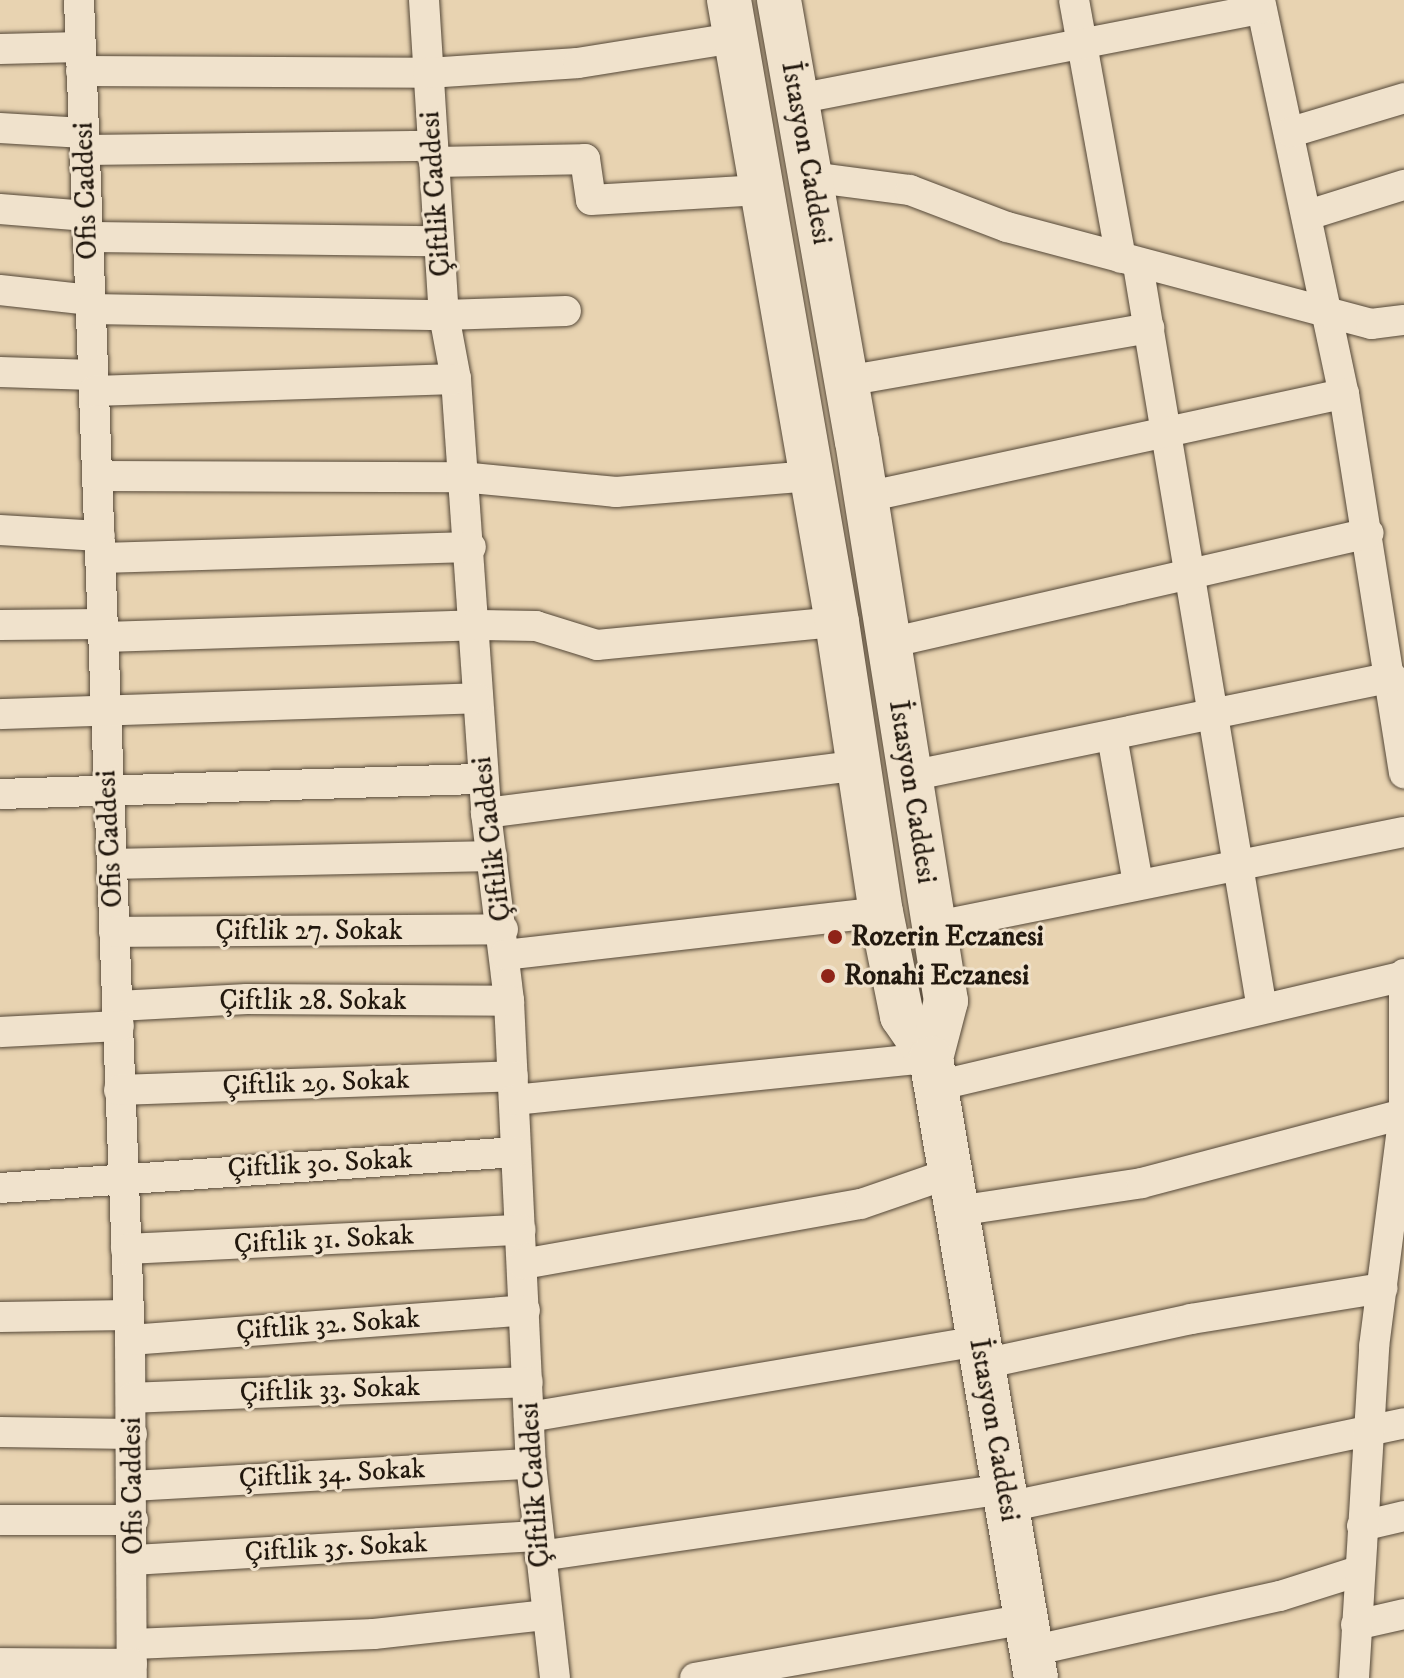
<!DOCTYPE html>
<html>
<head>
<meta charset="utf-8">
<style>
  body { margin:0 }
  #map { position:relative; width:1404px; height:1678px; overflow:hidden; background:#e8d3b1; font-family:"IM FELL DW Pica",serif }
  div>[style] { position:absolute }
  [style*='--x'] { left:calc(var(--x)*1px); top:calc(var(--y)*1px); width:calc(var(--w)*1px); rotate:calc(var(--a)*1deg) }
  .roads { filter:drop-shadow(0 0 2px #544737) drop-shadow(0 0 2px #544737) }
  .street>* { height:30px; margin:-15px; padding:0 15px; transform-origin:15px; border-radius:15px; background:#f0e2cc }
  .secondary>* { height:44px; margin:-22px; padding:0 22px; transform-origin:22px; border-radius:22px; background:#f0e2cc }
  .dots>* { width:22px; height:22px; translate:-50% -50%; box-sizing:border-box; border:4px solid #f0e2cc; border-radius:50% }
  span { translate:-50% -50%; white-space:nowrap; text-align:center; line-height:1.15; -webkit-text-stroke:6px #f0e2cc; paint-order:stroke }
  .street-label { font-size:28px; color:#22180e }
  .poi-label { font-size:28px; color:#22180e; font-weight:700 }
  .left { translate:0 -50%; text-align:left }
</style>
</head>
<body>
<div id="map">
  <div class="roads">
    <div class="street">
      <div style="--x:79;--y:0;--w:1341;--a:87.82"></div>
      <div style="--x:130;--y:1340;--w:338;--a:89.7"></div>
      <div style="--x:424;--y:0;--w:316;--a:86.4"></div>
      <div style="--x:444;--y:315;--w:65;--a:79.4"></div>
      <div style="--x:456;--y:379;--w:435;--a:86"></div>
      <div style="--x:486;--y:813;--w:189;--a:83"></div>
      <div style="--x:509;--y:1001;--w:464;--a:87.3"></div>
      <div style="--x:531;--y:1464;--w:215;--a:83.6"></div>
      <div style="--x:1074;--y:0;--w:262;--a:79.7"></div>
      <div style="--x:1260;--y:0;--w:403;--a:78"></div>
      <div style="--x:1344;--y:394;--w:384;--a:81"></div>
      <div style="--x:0;--y:49;--w:81;--a:-1.4"></div>
      <div style="--x:81;--y:71;--w:347;--a:0.3"></div>
      <div style="--x:428;--y:73;--w:150;--a:-3.8"></div>
      <div style="--x:578;--y:63;--w:158;--a:-9.1"></div>
      <div style="--x:797;--y:99;--w:473;--a:-11"></div>
      <div style="--x:0;--y:128;--w:84;--a:3.4"></div>
      <div style="--x:1291;--y:132;--w:118;--a:-16.7"></div>
      <div style="--x:85;--y:150;--w:348;--a:-0.7"></div>
      <div style="--x:434;--y:162;--w:151;--a:-1.1"></div>
      <div style="--x:585;--y:159;--w:41;--a:81.7"></div>
      <div style="--x:591;--y:200;--w:170;--a:-3.4"></div>
      <div style="--x:810;--y:177;--w:101;--a:7.4"></div>
      <div style="--x:910;--y:190;--w:104;--a:20.9"></div>
      <div style="--x:1007;--y:227;--w:377;--a:14.9"></div>
      <div style="--x:1371;--y:324;--w:33;--a:-7"></div>
      <div style="--x:0;--y:209;--w:87;--a:4.6"></div>
      <div style="--x:1308;--y:215;--w:101;--a:-17.4"></div>
      <div style="--x:88;--y:237;--w:351;--a:0.7"></div>
      <div style="--x:1138;--y:265;--w:754;--a:80.54"></div>
      <div style="--x:0;--y:290;--w:91;--a:6.3"></div>
      <div style="--x:91;--y:309;--w:353;--a:1"></div>
      <div style="--x:444;--y:315;--w:122;--a:-1.9"></div>
      <div style="--x:0;--y:372;--w:93;--a:1.8"></div>
      <div style="--x:846;--y:381;--w:308;--a:-9.9"></div>
      <div style="--x:94;--y:391;--w:362;--a:-1.9"></div>
      <div style="--x:97;--y:476;--w:364;--a:0.2"></div>
      <div style="--x:461;--y:477;--w:156;--a:5.5"></div>
      <div style="--x:616;--y:492;--w:196;--a:-4.7"></div>
      <div style="--x:866;--y:497;--w:489;--a:-12.2"></div>
      <div style="--x:0;--y:530;--w:100;--a:3.4"></div>
      <div style="--x:101;--y:558;--w:370;--a:-1.7"></div>
      <div style="--x:0;--y:625;--w:103;--a:-0.6"></div>
      <div style="--x:104;--y:637;--w:372;--a:-1.8"></div>
      <div style="--x:476;--y:625;--w:60;--a:1"></div>
      <div style="--x:536;--y:626;--w:64;--a:17.3"></div>
      <div style="--x:597;--y:645;--w:241;--a:-5.5"></div>
      <div style="--x:889;--y:643;--w:492;--a:-12.9"></div>
      <div style="--x:0;--y:714;--w:477;--a:-1.9"></div>
      <div style="--x:1112;--y:736;--w:150;--a:80"></div>
      <div style="--x:910;--y:776;--w:492;--a:-11.6"></div>
      <div style="--x:0;--y:794;--w:483;--a:-1.8"></div>
      <div style="--x:486;--y:813;--w:376;--a:-7.3"></div>
      <div style="--x:112;--y:864;--w:380;--a:-1.2"></div>
      <div style="--x:932;--y:927;--w:481;--a:-11.4"></div>
      <div style="--x:114;--y:932;--w:389;--a:-0.4"></div>
      <div style="--x:505;--y:955;--w:378;--a:-6.5"></div>
      <div style="--x:118;--y:1006;--w:129;--a:-3.1"></div>
      <div style="--x:247;--y:999;--w:262;--a:0.4"></div>
      <div style="--x:0;--y:1032;--w:119;--a:-2.9"></div>
      <div style="--x:936;--y:1086;--w:481;--a:-13.2"></div>
      <div style="--x:119;--y:1090;--w:394;--a:-2"></div>
      <div style="--x:514;--y:1100;--w:419;--a:-5.8"></div>
      <div style="--x:0;--y:1188;--w:517;--a:-3.99"></div>
      <div style="--x:957;--y:1211;--w:187;--a:-8.6"></div>
      <div style="--x:1142;--y:1183;--w:271;--a:-14.8"></div>
      <div style="--x:126;--y:1249;--w:395;--a:-2.8"></div>
      <div style="--x:523;--y:1264;--w:343;--a:-10.1"></div>
      <div style="--x:861;--y:1204;--w:95;--a:-19"></div>
      <div style="--x:0;--y:1317;--w:129;--a:-0.9"></div>
      <div style="--x:130;--y:1340;--w:396;--a:-4.3"></div>
      <div style="--x:983;--y:1364;--w:213;--a:-12.2"></div>
      <div style="--x:1191;--y:1319;--w:194;--a:-9.2"></div>
      <div style="--x:131;--y:1398;--w:397;--a:-2.3"></div>
      <div style="--x:529;--y:1417;--w:456;--a:-9.6"></div>
      <div style="--x:0;--y:1432;--w:132;--a:0.9"></div>
      <div style="--x:133;--y:1486;--w:399;--a:-3.2"></div>
      <div style="--x:1007;--y:1507;--w:406;--a:-11.9"></div>
      <div style="--x:0;--y:1520;--w:133;--a:0"></div>
      <div style="--x:1362;--y:1526;--w:43;--a:-13.4"></div>
      <div style="--x:540;--y:1556;--w:469;--a:-8.2"></div>
      <div style="--x:134;--y:1560;--w:405;--a:-3.4"></div>
      <div style="--x:1356;--y:1625;--w:49;--a:-12.9"></div>
      <div style="--x:133;--y:1644;--w:241;--a:-2.4"></div>
      <div style="--x:374;--y:1634;--w:174;--a:-6.3"></div>
      <div style="--x:1031;--y:1651;--w:255;--a:-12.5"></div>
      <div style="--x:1280;--y:1596;--w:83;--a:-17.6"></div>
      <div style="--x:0;--y:1663;--w:132;--a:0.4"></div>
      <div style="--x:695;--y:1678;--w:336;--a:-10.1"></div>
      <div style="--x:1354;--y:1678;--w:332;--a:-86.5"></div>
      <div style="--x:1374;--y:1347;--w:235;--a:-82.7"></div>
      <div style="--x:1404;--y:1114;--w:140;--a:-90"></div>
    </div>
    <div class="secondary">
      <div style="--x:729;--y:0;--w:631;--a:80.15"></div>
      <div style="--x:837;--y:622;--w:293;--a:81.4"></div>
      <div style="--x:881;--y:912;--w:106;--a:78.6"></div>
      <div style="--x:902;--y:1016;--w:51;--a:55.4"></div>
      <div style="--x:779;--y:0;--w:448;--a:80"></div>
      <div style="--x:857;--y:441;--w:567;--a:80.97"></div>
      <div style="--x:946;--y:1001;--w:59;--a:104.7"></div>
      <div style="--x:931;--y:1058;--w:629;--a:80.39"></div>
    </div>
  </div>
  <div class="dots">
    <div style="left:835px;top:937px;background:#8f2418"></div>
    <div style="left:828px;top:976px;background:#8f2418"></div>
  </div>
  <div class="street-label">
    <span style="left:806px;top:153px;rotate:80deg">İstasyon Caddesi</span>
    <span style="left:86px;top:191px;rotate:-92deg">Ofis Caddesi</span>
    <span style="left:436px;top:194px;rotate:-94deg">Çiftlik Caddesi</span>
    <span style="left:912px;top:792px;rotate:81deg">İstasyon Caddesi</span>
    <span style="left:110px;top:839px;rotate:-93deg">Ofis Caddesi</span>
    <span style="left:492px;top:839px;rotate:-97deg">Çiftlik Caddesi</span>
    <span style="left:309px;top:931px">Çiftlik 27. Sokak</span>
    <span style="left:313px;top:1001px">Çiftlik 28. Sokak</span>
    <span style="left:316px;top:1083px;rotate:-2deg">Çiftlik 29. Sokak</span>
    <span style="left:320px;top:1164px;rotate:-3deg">Çiftlik 30. Sokak</span>
    <span style="left:324px;top:1240px;rotate:-3deg">Çiftlik 31. Sokak</span>
    <span style="left:328px;top:1325px;rotate:-4deg">Çiftlik 32. Sokak</span>
    <span style="left:330px;top:1390px;rotate:-2deg">Çiftlik 33. Sokak</span>
    <span style="left:994px;top:1430px;rotate:80deg">İstasyon Caddesi</span>
    <span style="left:332px;top:1474px;rotate:-3deg">Çiftlik 34. Sokak</span>
    <span style="left:535px;top:1485px;rotate:-94deg">Çiftlik Caddesi</span>
    <span style="left:133px;top:1486px;rotate:-91deg">Ofis Caddesi</span>
    <span style="left:336px;top:1548px;rotate:-3deg">Çiftlik 35. Sokak</span>
  </div>
  <div class="poi-label">
    <span class="left" style="left:851px;top:937px">Rozerin Eczanesi</span>
    <span class="left" style="left:844px;top:976px">Ronahi Eczanesi</span>
  </div>
</div>
</body>
</html>
